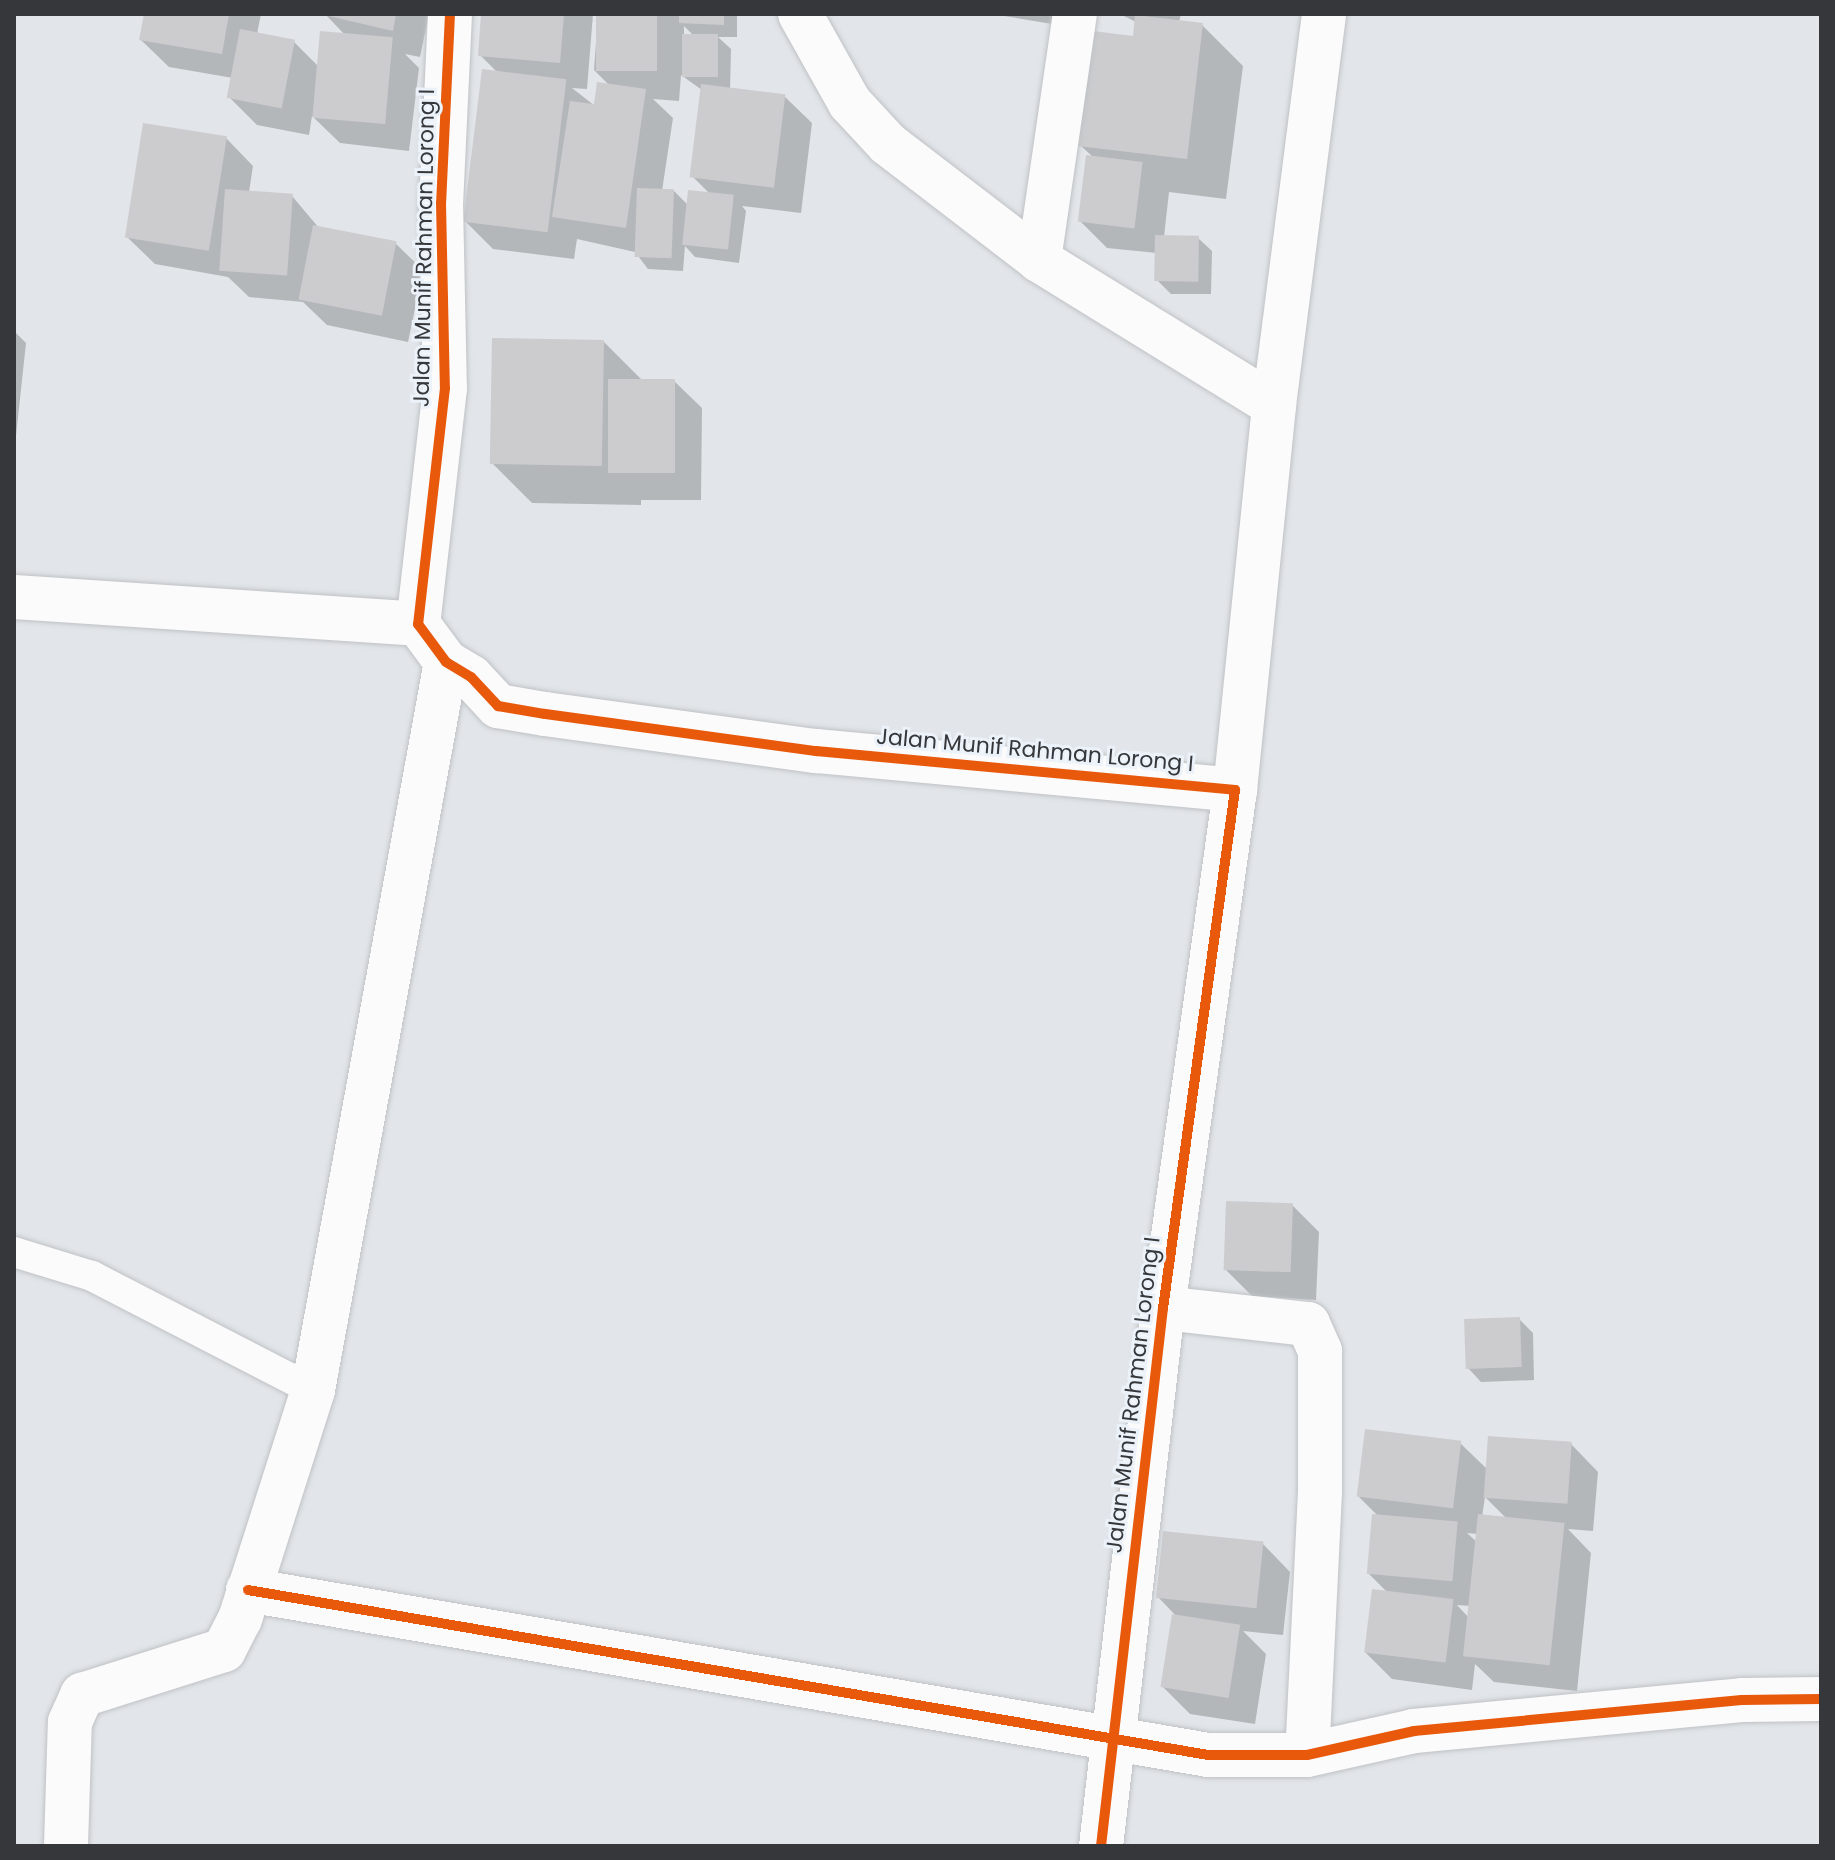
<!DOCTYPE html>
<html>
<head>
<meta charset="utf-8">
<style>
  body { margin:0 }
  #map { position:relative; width:1835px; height:1860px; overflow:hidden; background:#e2e5e9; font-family:Poppins,sans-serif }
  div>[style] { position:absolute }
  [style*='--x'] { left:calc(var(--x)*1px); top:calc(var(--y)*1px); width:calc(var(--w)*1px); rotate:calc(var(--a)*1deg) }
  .shadow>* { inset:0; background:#0003 }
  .building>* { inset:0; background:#ccccce; transform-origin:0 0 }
  .roads { filter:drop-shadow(0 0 2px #bfc2c5) drop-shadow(0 0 2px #bfc2c5) }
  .service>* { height:30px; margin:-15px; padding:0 15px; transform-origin:15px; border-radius:15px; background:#fbfbfc }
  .minor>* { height:44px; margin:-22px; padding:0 22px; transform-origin:22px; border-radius:22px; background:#fbfbfc }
  .cycleway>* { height:10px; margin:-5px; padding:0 5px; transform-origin:5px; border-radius:5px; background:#e8590c }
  span { translate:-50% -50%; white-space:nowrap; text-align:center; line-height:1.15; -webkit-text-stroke:6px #ecf2f9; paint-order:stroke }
  .street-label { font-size:22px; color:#35373a }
  .frame { position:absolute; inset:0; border:16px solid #35373a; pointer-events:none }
</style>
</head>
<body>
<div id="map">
  <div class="shadow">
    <div style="clip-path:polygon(146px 14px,261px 14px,257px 34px,294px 42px,318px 66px,345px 35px,325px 14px,429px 14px,420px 57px,405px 54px,419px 68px,409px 151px,340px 143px,312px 116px,309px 135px,257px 125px,229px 97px,233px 78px,169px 67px,141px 40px)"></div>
    <div style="clip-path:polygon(evenodd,483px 14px,593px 14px,587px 89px,572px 88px,595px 106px,610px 86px,594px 70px,598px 14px,737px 14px,737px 37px,718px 37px,731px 49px,730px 90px,784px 96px,812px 123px,801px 213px,742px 206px,746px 211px,739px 263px,695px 257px,685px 246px,683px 271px,648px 269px,635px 252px,577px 239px,574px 259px,493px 249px,465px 221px,498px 73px,480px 55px,483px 14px,684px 26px,694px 36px,684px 36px,684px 26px,483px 14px,681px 75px,702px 90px,692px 176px,711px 195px,688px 205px,674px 191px,662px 191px,673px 118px,653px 99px,679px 101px,681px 75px)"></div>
    <div style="clip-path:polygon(992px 14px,1054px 14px,1052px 24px)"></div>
    <div style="clip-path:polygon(1120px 14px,1181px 14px,1179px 22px,1202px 25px,1243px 66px,1226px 199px,1169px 192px,1164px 237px,1198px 238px,1212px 251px,1211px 294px,1171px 294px,1157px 280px,1157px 253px,1107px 248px,1080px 221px,1094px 158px,1080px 145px,1134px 38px,1136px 22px)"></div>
    <div style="clip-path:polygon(226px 138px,253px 166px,249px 192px,292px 196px,319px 228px,395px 243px,423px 270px,408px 342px,327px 325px,303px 302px,249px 297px,228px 277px,155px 264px,127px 237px)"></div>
    <div style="clip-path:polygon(14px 331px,26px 343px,16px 436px,14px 435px)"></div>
    <div style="clip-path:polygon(604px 342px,643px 381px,674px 381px,702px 408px,701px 500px,641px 500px,641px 505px,532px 503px,492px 463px)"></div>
    <div style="clip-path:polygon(1292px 1205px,1319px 1232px,1316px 1300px,1252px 1296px,1225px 1269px)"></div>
    <div style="clip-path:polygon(1519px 1319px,1533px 1333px,1534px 1380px,1481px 1382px,1468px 1368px)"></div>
    <div style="clip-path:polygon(evenodd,1460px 1443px,1487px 1469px,1571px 1444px,1598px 1472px,1593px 1531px,1568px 1529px,1591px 1553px,1577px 1691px,1494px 1682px,1475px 1664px,1472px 1690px,1392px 1679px,1365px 1652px,1388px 1593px,1368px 1573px,1378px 1516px,1359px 1497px,1460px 1443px,1485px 1497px,1507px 1519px,1482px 1517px,1485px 1497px,1460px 1443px,1467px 1533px,1478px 1534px,1478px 1543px,1467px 1533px,1460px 1443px,1457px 1605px,1471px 1606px,1470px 1619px,1457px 1605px)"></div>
    <div style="clip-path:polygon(1263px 1544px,1290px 1572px,1283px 1635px,1243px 1631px,1266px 1654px,1255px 1724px,1190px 1714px,1163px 1687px,1178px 1618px,1158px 1597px)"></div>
  </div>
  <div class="building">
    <div style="clip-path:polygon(144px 14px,229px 14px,222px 54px,139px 40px)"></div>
    <div style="clip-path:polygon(320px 14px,396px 14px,393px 31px)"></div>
    <div style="clip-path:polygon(481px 14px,564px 14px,560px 63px,478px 56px)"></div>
    <div style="left:596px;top:14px;width:61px;height:57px"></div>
    <div style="clip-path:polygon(679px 14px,724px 14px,724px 25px,679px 23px)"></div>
    <div style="clip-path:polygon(1135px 15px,1203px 23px,1187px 159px,1078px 146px,1093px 31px,1133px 36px)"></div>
    <div style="left:240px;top:29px;width:56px;height:70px;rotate:11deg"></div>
    <div style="left:320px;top:31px;width:73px;height:87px;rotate:5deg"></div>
    <div style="left:682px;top:34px;width:36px;height:43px"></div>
    <div style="left:482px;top:69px;width:85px;height:154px;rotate:7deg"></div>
    <div style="clip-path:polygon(597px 82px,646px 89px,626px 228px,552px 217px,570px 101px,594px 104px)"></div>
    <div style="left:701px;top:84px;width:85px;height:94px;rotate:7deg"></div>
    <div style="left:143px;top:123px;width:85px;height:116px;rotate:9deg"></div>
    <div style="left:1086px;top:155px;width:57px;height:67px;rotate:7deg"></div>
    <div style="left:637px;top:188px;width:37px;height:69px;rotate:2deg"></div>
    <div style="left:225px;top:189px;width:68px;height:82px;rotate:4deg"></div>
    <div style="left:688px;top:190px;width:46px;height:55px;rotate:6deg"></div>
    <div style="left:313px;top:225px;width:85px;height:76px;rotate:11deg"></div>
    <div style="left:1155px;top:235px;width:44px;height:46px;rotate:1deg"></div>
    <div style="left:492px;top:338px;width:112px;height:126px;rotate:1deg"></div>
    <div style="left:608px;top:379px;width:67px;height:94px"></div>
    <div style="left:1226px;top:1201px;width:67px;height:69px;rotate:2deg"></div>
    <div style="left:1520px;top:1317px;width:50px;height:56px;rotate:88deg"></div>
    <div style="left:1365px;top:1429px;width:97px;height:68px;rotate:7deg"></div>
    <div style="left:1488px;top:1436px;width:84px;height:62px;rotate:4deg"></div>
    <div style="left:1372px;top:1514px;width:86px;height:60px;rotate:5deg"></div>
    <div style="left:1478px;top:1514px;width:87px;height:143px;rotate:6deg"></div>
    <div style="left:1163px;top:1531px;width:101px;height:67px;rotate:6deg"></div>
    <div style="left:1372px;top:1589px;width:82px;height:64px;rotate:7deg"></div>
    <div style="left:1172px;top:1614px;width:69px;height:74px;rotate:9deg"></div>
  </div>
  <div class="roads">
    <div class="service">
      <div style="--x:14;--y:1252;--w:82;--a:17.1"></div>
      <div style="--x:92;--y:1276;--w:249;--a:27.3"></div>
    </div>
    <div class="minor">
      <div style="--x:450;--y:14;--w:189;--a:92.7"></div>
      <div style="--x:441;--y:203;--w:185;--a:88.8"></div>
      <div style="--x:445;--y:388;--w:238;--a:96.5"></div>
      <div style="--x:418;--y:624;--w:47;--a:53.6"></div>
      <div style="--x:446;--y:662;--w:29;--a:31"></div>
      <div style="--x:471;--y:677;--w:40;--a:47"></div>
      <div style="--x:498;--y:706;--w:48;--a:9.7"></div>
      <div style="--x:545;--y:714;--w:274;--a:7.8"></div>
      <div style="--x:816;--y:751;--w:421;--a:5.3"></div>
      <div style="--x:1235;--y:790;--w:523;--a:97.91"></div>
      <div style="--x:1163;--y:1308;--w:542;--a:96.57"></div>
      <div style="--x:800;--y:14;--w:102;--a:60.7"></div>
      <div style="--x:850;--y:103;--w:56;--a:47.2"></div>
      <div style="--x:888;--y:144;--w:190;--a:37.5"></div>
      <div style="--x:1039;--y:260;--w:276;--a:31.7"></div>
      <div style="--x:1039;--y:260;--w:249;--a:-81.7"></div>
      <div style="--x:14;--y:597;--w:405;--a:3.8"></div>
      <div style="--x:1235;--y:790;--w:387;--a:-84.2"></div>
      <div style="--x:1274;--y:405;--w:394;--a:-82.7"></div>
      <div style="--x:1163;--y:1308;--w:146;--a:6.3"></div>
      <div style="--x:1308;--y:1324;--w:30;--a:66"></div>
      <div style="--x:1320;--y:1351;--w:141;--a:90"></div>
      <div style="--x:1320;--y:1492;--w:263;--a:92.8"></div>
      <div style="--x:248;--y:1590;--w:974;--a:9.75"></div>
      <div style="--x:1208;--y:1755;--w:99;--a:0"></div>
      <div style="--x:1307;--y:1755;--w:110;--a:-12.6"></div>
      <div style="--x:1414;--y:1731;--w:329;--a:-5.4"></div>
      <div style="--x:1742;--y:1700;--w:79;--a:-0.7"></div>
      <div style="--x:66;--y:1846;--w:124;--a:-88.2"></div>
      <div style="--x:70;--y:1722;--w:30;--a:-66"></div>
      <div style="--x:82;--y:1695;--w:149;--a:-17.6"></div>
      <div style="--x:224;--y:1650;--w:35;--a:-63"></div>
      <div style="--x:240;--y:1619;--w:240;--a:-72.3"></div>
      <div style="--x:313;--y:1390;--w:740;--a:-79.65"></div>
    </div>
  </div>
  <div class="cycleway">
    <div style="--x:450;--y:14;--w:189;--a:92.7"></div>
    <div style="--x:441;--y:203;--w:185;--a:88.8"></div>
    <div style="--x:445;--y:388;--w:238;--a:96.5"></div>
    <div style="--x:418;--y:624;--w:47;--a:53.6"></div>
    <div style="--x:446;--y:662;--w:29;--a:31"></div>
    <div style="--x:471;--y:677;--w:40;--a:47"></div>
    <div style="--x:498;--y:706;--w:48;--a:9.7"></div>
    <div style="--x:545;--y:714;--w:274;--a:7.8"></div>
    <div style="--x:816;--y:751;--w:421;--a:5.3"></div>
    <div style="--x:1235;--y:790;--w:523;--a:97.91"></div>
    <div style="--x:1163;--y:1308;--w:542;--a:96.57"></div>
    <div style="--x:248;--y:1590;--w:974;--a:9.75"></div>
    <div style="--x:1208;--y:1755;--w:99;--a:0"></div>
    <div style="--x:1307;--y:1755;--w:110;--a:-12.6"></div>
    <div style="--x:1414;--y:1731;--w:329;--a:-5.4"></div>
    <div style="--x:1742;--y:1700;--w:79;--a:-0.7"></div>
  </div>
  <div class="street-label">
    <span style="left:424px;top:248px;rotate:-89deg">Jalan Munif Rahman Lorong I</span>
    <span style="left:1035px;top:750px;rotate:5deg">Jalan Munif Rahman Lorong I</span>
    <span style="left:1133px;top:1395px;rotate:-83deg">Jalan Munif Rahman Lorong I</span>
  </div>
  <div class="frame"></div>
</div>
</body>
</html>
